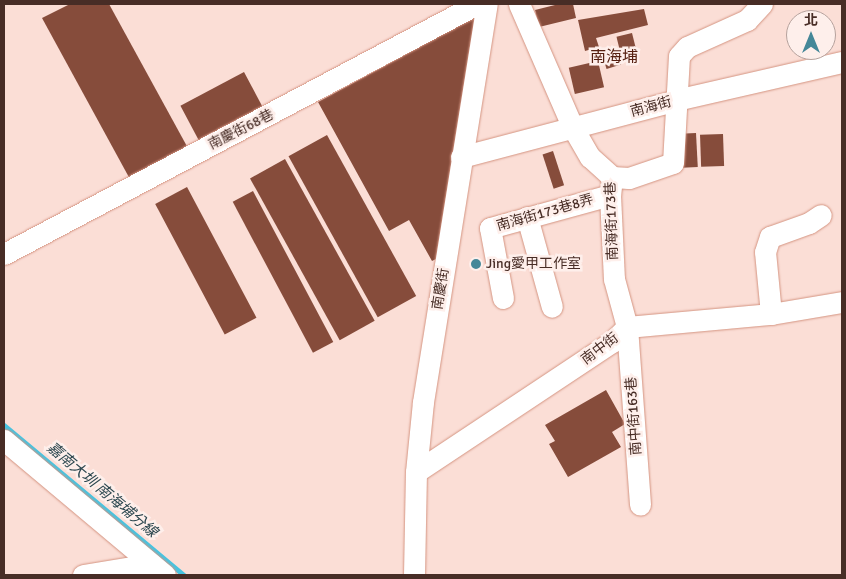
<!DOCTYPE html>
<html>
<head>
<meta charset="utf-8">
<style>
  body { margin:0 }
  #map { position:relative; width:846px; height:579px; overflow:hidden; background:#fbded6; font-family:Signika,"Noto Sans TC",sans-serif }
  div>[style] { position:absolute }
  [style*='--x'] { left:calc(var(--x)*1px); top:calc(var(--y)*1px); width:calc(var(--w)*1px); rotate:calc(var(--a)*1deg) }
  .stream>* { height:4.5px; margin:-2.25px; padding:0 2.25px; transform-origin:2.25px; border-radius:2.25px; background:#46c4e1 }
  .building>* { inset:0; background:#864c3b; transform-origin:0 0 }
  .roads { filter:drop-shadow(0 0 1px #d49481) drop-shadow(0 0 1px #d49481) }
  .minor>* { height:21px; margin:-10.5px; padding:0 10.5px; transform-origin:10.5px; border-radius:10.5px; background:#fff }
  .dots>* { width:14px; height:14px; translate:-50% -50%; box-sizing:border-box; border:2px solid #feefeb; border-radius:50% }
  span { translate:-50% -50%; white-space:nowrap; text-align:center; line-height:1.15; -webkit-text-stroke:5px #feefeb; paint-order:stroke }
  .street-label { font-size:14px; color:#482d26 }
  .poi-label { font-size:14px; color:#482d26 }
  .left { translate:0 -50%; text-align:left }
  .water-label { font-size:15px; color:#2c474f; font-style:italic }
  .quarter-label { font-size:16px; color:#572112 }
  .frame { position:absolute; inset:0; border:5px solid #482d26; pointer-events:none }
  .north { position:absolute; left:786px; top:10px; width:50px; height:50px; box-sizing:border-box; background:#feefeb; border:1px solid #b5a19c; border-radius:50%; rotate:0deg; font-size:14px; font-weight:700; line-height:20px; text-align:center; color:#482d26 }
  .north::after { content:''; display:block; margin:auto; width:18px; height:22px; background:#458798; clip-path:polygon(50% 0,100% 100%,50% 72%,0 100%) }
</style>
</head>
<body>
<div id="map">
  <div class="stream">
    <div style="--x:4;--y:425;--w:234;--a:39.8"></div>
  </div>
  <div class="building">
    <div style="clip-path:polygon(70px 4px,109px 4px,189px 150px,131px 181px,42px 18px)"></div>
    <div style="clip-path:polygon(559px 4px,573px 4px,576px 18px,539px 27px,535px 10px)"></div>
    <div style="clip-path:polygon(644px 9px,648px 25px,596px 38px,599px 47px,585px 51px,578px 20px)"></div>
    <div style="clip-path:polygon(475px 17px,440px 257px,432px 261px,409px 220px,389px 231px,318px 102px)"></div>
    <div style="left:632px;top:33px;width:21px;height:16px;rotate:76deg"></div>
    <div style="left:618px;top:55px;width:10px;height:15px;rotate:73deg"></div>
    <div style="left:598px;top:61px;width:27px;height:30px;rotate:77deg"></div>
    <div style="left:244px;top:72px;width:43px;height:72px;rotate:62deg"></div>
    <div style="left:696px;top:133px;width:34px;height:16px;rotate:87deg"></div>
    <div style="left:723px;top:134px;width:32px;height:23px;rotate:88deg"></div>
    <div style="left:327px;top:135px;width:184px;height:44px;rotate:61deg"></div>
    <div style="left:553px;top:151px;width:36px;height:11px;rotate:72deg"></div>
    <div style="left:285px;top:159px;width:185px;height:40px;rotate:61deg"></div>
    <div style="left:187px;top:187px;width:148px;height:36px;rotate:62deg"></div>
    <div style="left:253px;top:191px;width:171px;height:23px;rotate:62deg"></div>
    <div style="clip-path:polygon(606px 390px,625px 424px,612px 432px,621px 447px,568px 477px,549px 444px,555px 441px,545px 425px)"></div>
  </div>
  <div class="roads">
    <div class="minor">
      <div style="--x:519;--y:4;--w:135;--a:66.5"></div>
      <div style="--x:573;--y:128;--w:34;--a:60"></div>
      <div style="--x:590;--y:157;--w:30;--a:42"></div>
      <div style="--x:612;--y:177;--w:18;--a:96"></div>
      <div style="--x:610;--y:195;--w:84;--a:87.3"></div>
      <div style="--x:614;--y:279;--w:50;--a:74.8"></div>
      <div style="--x:627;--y:327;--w:178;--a:85.8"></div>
      <div style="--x:461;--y:157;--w:222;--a:-14.8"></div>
      <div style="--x:676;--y:100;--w:170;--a:-12.9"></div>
      <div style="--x:612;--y:177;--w:17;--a:3"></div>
      <div style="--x:629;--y:178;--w:46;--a:-18.8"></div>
      <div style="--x:673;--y:163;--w:107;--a:-86.8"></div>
      <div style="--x:679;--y:56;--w:12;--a:-48"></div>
      <div style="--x:687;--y:47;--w:66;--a:-24.2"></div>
      <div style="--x:747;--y:20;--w:22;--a:-47"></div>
      <div style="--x:527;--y:217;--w:93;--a:74.5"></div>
      <div style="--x:4;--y:254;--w:535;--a:-27.86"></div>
      <div style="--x:503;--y:298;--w:71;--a:-100.5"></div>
      <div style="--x:490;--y:228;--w:124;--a:-15.4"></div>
      <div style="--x:771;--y:314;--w:62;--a:-95.5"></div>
      <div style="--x:765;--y:252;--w:16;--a:-72"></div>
      <div style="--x:770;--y:237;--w:41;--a:-19.7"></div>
      <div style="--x:809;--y:223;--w:14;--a:-34"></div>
      <div style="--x:4;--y:440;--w:210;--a:40"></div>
      <div style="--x:416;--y:472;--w:235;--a:-33.6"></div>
      <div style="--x:612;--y:342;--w:21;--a:-45"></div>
      <div style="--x:627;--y:327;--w:145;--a:-5.2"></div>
      <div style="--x:771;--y:314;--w:72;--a:-9.6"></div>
      <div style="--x:83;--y:575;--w:69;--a:-9.2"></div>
      <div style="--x:414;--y:575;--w:103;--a:-88.9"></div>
      <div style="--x:416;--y:472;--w:70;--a:-84.3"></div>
      <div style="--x:423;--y:402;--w:403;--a:-80.9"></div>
    </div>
  </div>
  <div class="dots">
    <div style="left:476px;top:264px;background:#458798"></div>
  </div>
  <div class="street-label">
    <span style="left:651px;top:107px;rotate:-15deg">南海街</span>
    <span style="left:241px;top:130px;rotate:-27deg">南慶街68巷</span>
    <span style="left:545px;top:213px;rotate:-16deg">南海街173巷8弄</span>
    <span style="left:612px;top:221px;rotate:-92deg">南海街173巷</span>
    <span style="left:441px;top:289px;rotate:-81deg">南慶街</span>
    <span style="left:600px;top:349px;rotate:-37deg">南中街</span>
    <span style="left:634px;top:416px;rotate:-94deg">南中街163巷</span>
  </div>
  <div class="poi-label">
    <span class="left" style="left:486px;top:264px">Jing愛甲工作室</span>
  </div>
  <div class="water-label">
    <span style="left:102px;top:490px;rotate:40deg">嘉南大圳 南海埔分線</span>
  </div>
  <div class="quarter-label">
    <span style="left:614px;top:57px">南海埔</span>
  </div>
  <div class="frame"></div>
  <div class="north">北</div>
</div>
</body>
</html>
